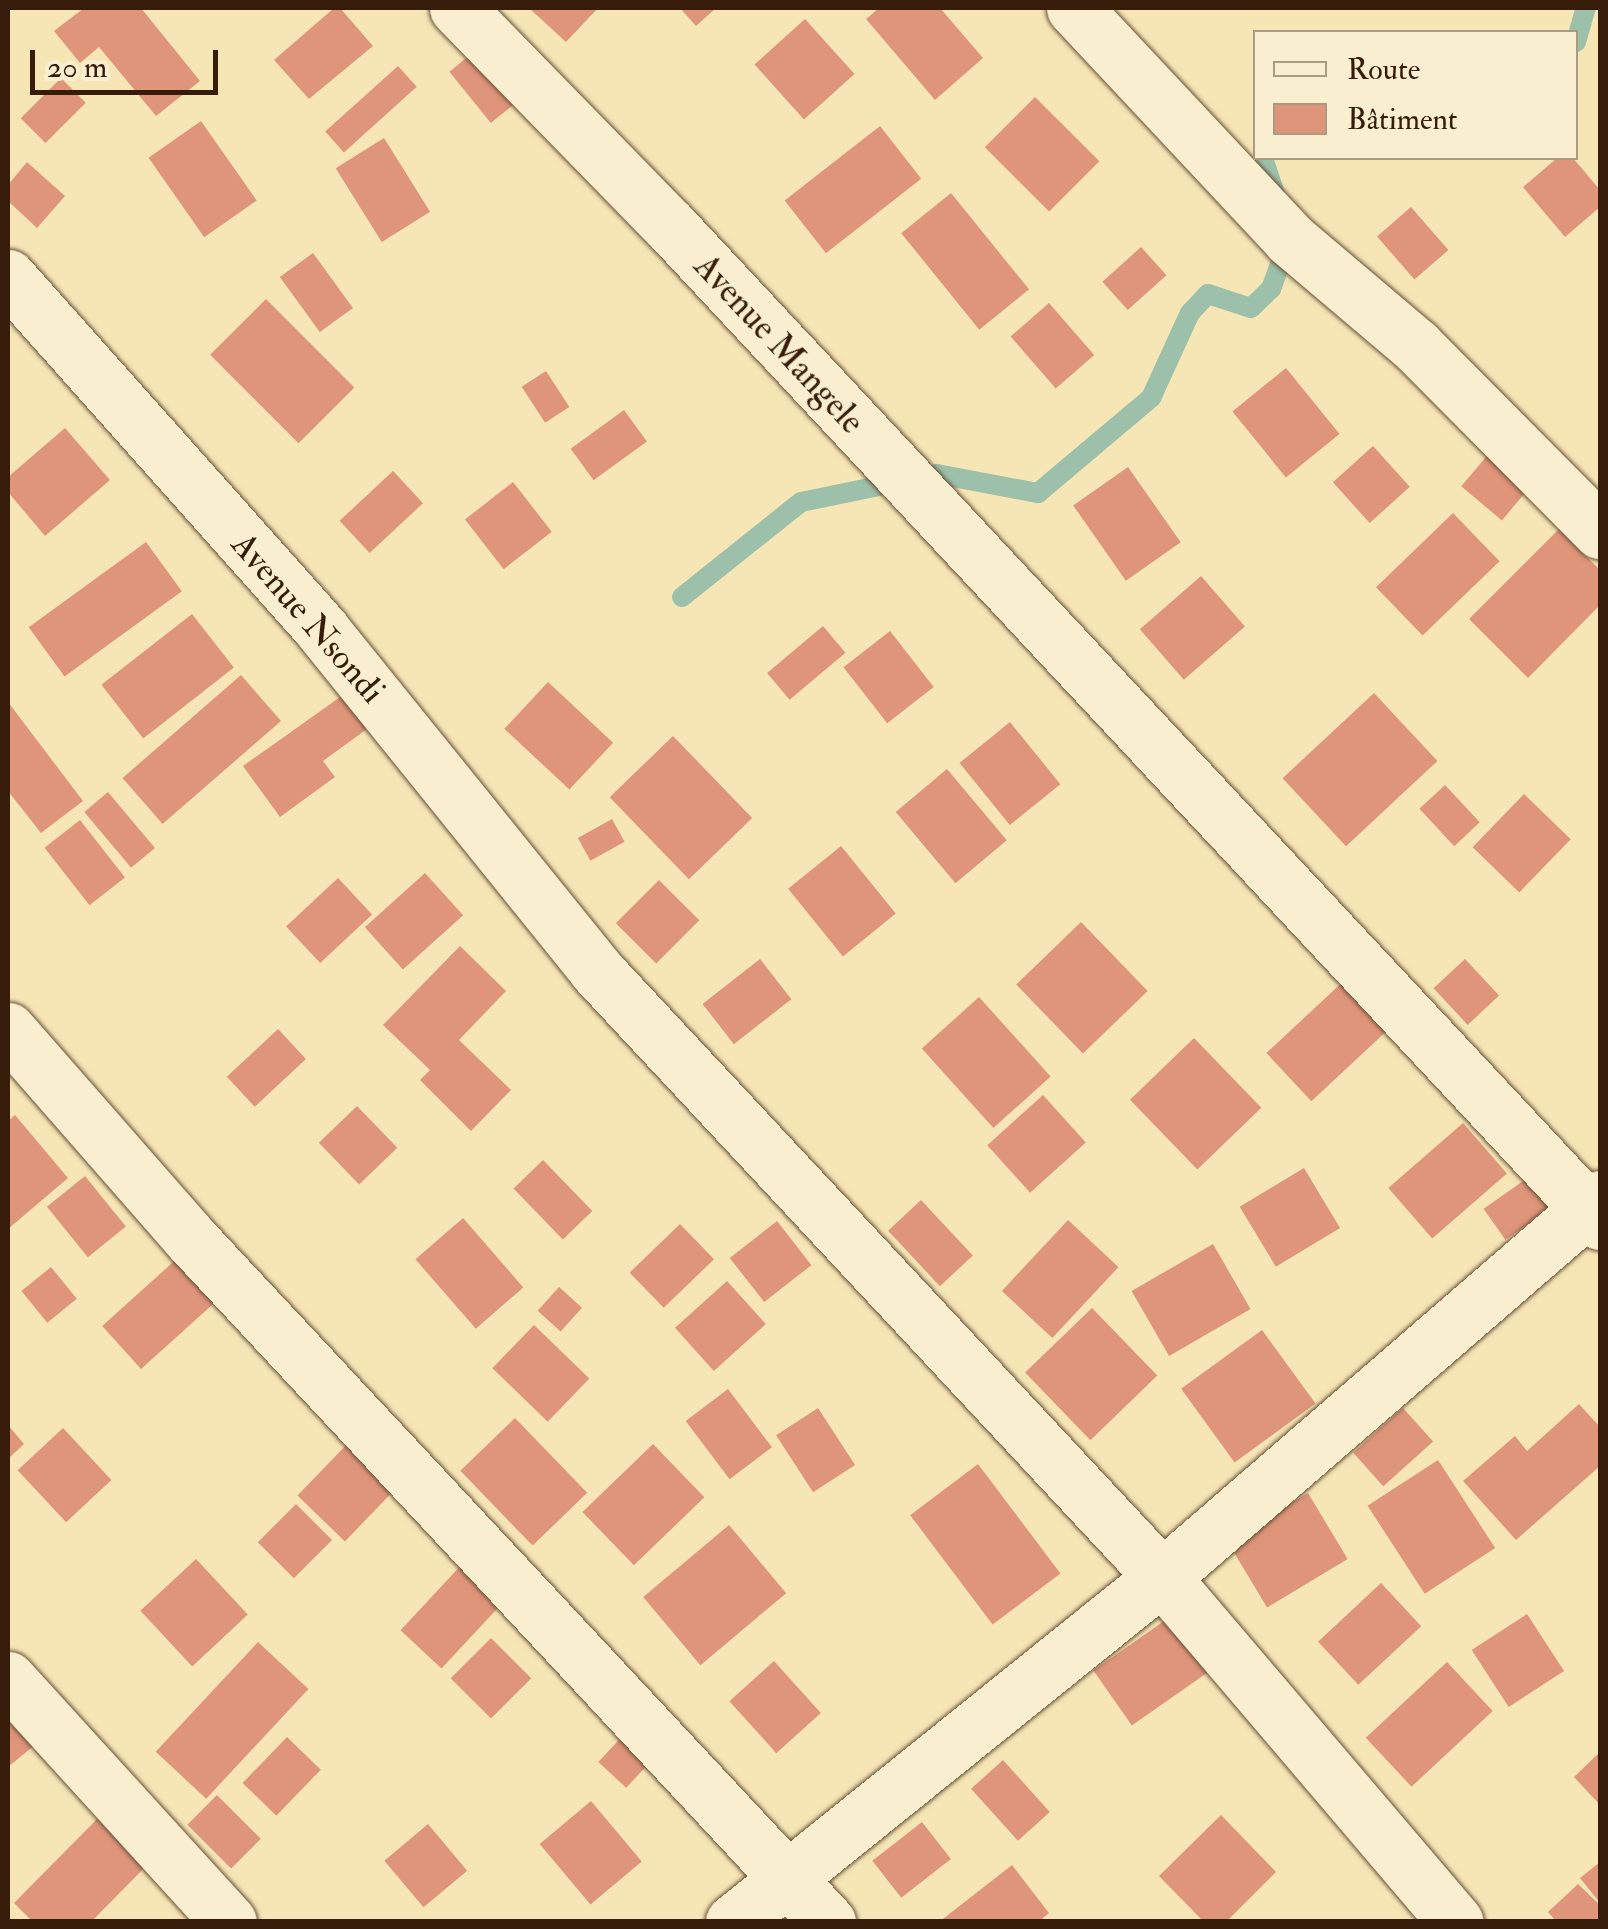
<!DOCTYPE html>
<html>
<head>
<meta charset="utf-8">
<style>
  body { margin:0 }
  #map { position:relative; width:1608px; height:1929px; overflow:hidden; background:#f6e6b6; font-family:"IM FELL Double Pica",serif }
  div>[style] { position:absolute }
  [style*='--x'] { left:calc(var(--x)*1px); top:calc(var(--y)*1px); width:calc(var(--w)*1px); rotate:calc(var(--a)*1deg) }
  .stream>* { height:20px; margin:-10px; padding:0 10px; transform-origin:10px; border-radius:10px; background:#9dc0aa }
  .building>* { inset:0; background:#df957a; transform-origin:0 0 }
  .roads { filter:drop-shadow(0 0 2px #674e34) drop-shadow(0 0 2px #674e34) }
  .minor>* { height:55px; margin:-27.5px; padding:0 27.5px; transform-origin:27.5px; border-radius:27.5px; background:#f9efd0 }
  span { translate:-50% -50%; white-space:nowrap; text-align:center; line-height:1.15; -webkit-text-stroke:8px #f9efd0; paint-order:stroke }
  .street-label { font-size:35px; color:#371c09 }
  .frame { position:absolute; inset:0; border:10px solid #371c09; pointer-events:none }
  .legend { position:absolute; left:1253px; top:30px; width:325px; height:130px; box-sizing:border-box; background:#f9efd0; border:2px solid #ab9b80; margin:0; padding:12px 18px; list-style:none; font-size:30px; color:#371c09 }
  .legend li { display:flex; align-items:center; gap:20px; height:50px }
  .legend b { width:50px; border:2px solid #ab9b80 }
  .scale { position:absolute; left:30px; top:50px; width:188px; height:45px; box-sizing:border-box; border:5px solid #371c09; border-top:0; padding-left:12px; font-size:30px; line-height:35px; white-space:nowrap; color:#371c09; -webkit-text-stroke:8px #f9efd0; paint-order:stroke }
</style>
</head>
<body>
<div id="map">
  <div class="stream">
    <div style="--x:1576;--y:42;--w:35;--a:-74"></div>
    <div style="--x:1263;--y:158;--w:44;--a:71.6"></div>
    <div style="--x:682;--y:597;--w:152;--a:-38.6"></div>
    <div style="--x:801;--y:502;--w:139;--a:-11.6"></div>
    <div style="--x:937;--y:474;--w:103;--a:10.7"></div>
    <div style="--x:1038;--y:493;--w:148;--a:-40.1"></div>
    <div style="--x:1151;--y:398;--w:94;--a:-65.4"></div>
    <div style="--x:1190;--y:313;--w:26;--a:-47"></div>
    <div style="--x:1208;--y:294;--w:45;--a:18"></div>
    <div style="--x:1251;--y:308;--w:28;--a:-44"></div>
    <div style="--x:1271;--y:289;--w:50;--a:-70.1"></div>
  </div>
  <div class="building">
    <div style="clip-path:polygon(84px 8px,141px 8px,200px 81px,156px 116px,99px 47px,80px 63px,54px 31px)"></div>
    <div style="clip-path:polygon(334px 8px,340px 8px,373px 46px,309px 99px,274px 60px)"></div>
    <div style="clip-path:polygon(529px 8px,598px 8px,566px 42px)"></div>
    <div style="clip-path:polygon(680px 8px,716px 8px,696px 26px)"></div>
    <div style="clip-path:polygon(879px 8px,940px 8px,983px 58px,935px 100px,866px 19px)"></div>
    <div style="left:805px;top:19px;width:74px;height:68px;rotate:48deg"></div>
    <div style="left:475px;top:51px;width:66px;height:33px;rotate:51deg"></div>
    <div style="left:398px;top:66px;width:28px;height:98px;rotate:48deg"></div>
    <div style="left:61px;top:78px;width:35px;height:57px;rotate:45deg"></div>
    <div style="left:1035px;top:97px;width:91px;height:71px;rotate:45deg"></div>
    <div style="left:201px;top:121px;width:97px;height:64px;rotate:55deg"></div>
    <div style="left:880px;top:126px;width:67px;height:121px;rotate:52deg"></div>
    <div style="left:384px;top:138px;width:87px;height:57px;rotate:58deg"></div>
    <div style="clip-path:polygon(1557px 158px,1573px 158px,1600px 190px,1600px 207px,1565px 237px,1523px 187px)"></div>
    <div style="clip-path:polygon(27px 162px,65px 196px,37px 228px,8px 201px,8px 185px)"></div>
    <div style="left:951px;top:193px;width:124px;height:64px;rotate:51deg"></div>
    <div style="left:1411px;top:207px;width:57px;height:45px;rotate:49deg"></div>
    <div style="left:1141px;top:247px;width:38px;height:52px;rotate:48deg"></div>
    <div style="left:313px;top:253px;width:68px;height:41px;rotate:54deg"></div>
    <div style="left:266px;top:299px;width:125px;height:79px;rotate:45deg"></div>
    <div style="left:1049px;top:303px;width:69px;height:51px;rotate:49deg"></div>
    <div style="left:1286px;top:368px;width:85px;height:69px;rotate:51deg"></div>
    <div style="left:546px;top:371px;width:43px;height:29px;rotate:57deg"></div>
    <div style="left:624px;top:410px;width:39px;height:66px;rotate:54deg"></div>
    <div style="clip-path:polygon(65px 428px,110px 480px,45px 536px,8px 492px,8px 477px)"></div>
    <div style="left:1496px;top:445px;width:53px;height:54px;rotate:40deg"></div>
    <div style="left:1373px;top:446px;width:55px;height:54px;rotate:48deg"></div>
    <div style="left:1128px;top:467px;width:92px;height:67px;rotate:55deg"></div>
    <div style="left:393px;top:471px;width:44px;height:73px;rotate:47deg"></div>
    <div style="left:513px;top:482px;width:63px;height:61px;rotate:52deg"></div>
    <div style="left:1453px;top:513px;width:67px;height:107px;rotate:46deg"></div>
    <div style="clip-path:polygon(1559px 529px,1600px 570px,1600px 605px,1528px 678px,1469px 619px)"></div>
    <div style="left:146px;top:542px;width:61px;height:145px;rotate:54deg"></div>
    <div style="left:1201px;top:576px;width:67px;height:81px;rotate:49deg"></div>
    <div style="left:192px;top:614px;width:68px;height:115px;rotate:52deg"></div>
    <div style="left:823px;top:626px;width:35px;height:73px;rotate:50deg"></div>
    <div style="left:890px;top:631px;width:71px;height:59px;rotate:52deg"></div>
    <div style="left:241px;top:675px;width:61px;height:157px;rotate:49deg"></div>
    <div style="left:548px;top:682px;width:89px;height:64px;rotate:43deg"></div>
    <div style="left:1374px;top:693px;width:93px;height:125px;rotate:47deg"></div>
    <div style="clip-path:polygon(343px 695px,367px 729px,323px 761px,335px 777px,280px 817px,243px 766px)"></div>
    <div style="clip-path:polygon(8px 702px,83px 801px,41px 833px,8px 791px)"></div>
    <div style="left:1010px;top:722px;width:80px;height:65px;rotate:51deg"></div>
    <div style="left:673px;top:736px;width:114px;height:88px;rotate:46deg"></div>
    <div style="left:947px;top:769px;width:93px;height:67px;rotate:50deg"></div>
    <div style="left:1445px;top:785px;width:51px;height:35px;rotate:47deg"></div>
    <div style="left:108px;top:792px;width:73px;height:31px;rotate:50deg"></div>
    <div style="left:1524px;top:794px;width:65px;height:74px;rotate:44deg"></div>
    <div style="left:612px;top:819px;width:26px;height:39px;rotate:61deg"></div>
    <div style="left:80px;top:820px;width:73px;height:45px;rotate:52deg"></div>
    <div style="left:841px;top:846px;width:87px;height:68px;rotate:51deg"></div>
    <div style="left:425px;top:873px;width:57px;height:81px;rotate:48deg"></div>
    <div style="left:338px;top:878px;width:50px;height:71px;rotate:47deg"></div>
    <div style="left:659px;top:880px;width:57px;height:61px;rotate:45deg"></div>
    <div style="left:1081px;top:922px;width:96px;height:90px;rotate:46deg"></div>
    <div style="clip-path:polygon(460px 946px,506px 991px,459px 1040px,511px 1090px,471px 1131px,420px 1080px,430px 1070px,383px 1025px)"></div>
    <div style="left:760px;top:959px;width:51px;height:73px;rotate:52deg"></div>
    <div style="left:1465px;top:959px;width:50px;height:43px;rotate:47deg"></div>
    <div style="left:1349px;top:976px;width:66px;height:113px;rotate:47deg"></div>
    <div style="left:979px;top:997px;width:107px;height:77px;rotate:48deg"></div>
    <div style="left:278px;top:1029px;width:41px;height:70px;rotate:47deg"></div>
    <div style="left:1194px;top:1038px;width:97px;height:89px;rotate:46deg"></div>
    <div style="left:1043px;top:1095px;width:64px;height:75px;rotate:48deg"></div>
    <div style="left:357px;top:1106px;width:58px;height:53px;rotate:46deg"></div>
    <div style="clip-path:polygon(15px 1115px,68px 1178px,8px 1229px,8px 1121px)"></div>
    <div style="left:1463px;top:1123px;width:67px;height:99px;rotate:49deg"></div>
    <div style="left:543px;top:1160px;width:71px;height:41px;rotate:46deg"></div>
    <div style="left:1304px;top:1168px;width:70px;height:75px;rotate:59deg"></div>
    <div style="left:1536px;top:1172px;width:38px;height:64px;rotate:55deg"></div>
    <div style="left:85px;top:1176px;width:65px;height:49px;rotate:51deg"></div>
    <div style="left:921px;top:1200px;width:76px;height:45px;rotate:47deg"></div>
    <div style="left:463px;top:1218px;width:92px;height:63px;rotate:49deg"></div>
    <div style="left:1068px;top:1220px;width:69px;height:97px;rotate:43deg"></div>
    <div style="left:777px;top:1221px;width:56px;height:60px;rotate:52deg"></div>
    <div style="left:680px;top:1224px;width:49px;height:70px;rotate:46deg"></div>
    <div style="left:1213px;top:1244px;width:75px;height:94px;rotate:60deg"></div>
    <div style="left:181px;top:1255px;width:58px;height:106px;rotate:48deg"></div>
    <div style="left:51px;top:1267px;width:41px;height:38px;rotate:51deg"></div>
    <div style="left:727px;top:1281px;width:58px;height:70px;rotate:48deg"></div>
    <div style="left:559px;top:1287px;width:31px;height:32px;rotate:42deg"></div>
    <div style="left:1092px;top:1308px;width:94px;height:93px;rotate:46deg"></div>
    <div style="left:534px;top:1325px;width:77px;height:60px;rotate:44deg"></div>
    <div style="left:1262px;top:1330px;width:91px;height:100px;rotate:54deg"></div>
    <div style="left:728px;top:1389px;width:73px;height:53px;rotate:53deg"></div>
    <div style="clip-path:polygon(1579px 1404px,1600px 1427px,1600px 1466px,1516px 1540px,1463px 1481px,1515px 1436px,1527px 1451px)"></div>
    <div style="left:818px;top:1408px;width:68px;height:50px;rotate:57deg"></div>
    <div style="left:1403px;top:1408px;width:45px;height:67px;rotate:48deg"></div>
    <div style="left:515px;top:1418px;width:104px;height:76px;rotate:46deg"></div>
    <div style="clip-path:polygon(8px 1425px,24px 1444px,8px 1459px)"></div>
    <div style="left:63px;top:1428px;width:71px;height:62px;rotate:47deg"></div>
    <div style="left:353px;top:1438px;width:66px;height:80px;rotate:44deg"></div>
    <div style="left:653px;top:1444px;width:74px;height:98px;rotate:46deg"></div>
    <div style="left:1438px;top:1460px;width:105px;height:84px;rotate:57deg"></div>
    <div style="left:978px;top:1464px;width:137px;height:85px;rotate:53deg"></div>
    <div style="left:1308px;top:1493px;width:77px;height:94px;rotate:59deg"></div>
    <div style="left:296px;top:1504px;width:51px;height:54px;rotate:45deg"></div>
    <div style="left:729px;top:1525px;width:89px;height:112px;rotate:50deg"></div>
    <div style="left:196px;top:1559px;width:76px;height:76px;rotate:47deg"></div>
    <div style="left:466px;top:1560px;width:56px;height:96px;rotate:43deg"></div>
    <div style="left:1381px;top:1583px;width:59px;height:86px;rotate:47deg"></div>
    <div style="left:1177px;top:1612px;width:67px;height:102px;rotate:55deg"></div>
    <div style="left:1527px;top:1614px;width:68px;height:66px;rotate:57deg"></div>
    <div style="left:491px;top:1638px;width:57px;height:57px;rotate:45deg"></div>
    <div style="left:258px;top:1642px;width:69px;height:150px;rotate:43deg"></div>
    <div style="left:774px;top:1661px;width:70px;height:60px;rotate:48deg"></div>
    <div style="left:1447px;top:1662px;width:67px;height:111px;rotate:47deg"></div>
    <div style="clip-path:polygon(8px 1704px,41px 1740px,8px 1767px)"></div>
    <div style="left:629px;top:1729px;width:38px;height:45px;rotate:43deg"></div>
    <div style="left:287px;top:1737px;width:47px;height:64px;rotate:44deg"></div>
    <div style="clip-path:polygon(1600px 1752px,1600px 1805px,1574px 1777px)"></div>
    <div style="left:1003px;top:1760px;width:70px;height:43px;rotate:48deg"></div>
    <div style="left:217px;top:1795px;width:62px;height:42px;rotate:45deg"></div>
    <div style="left:591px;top:1801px;width:79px;height:67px;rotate:50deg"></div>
    <div style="clip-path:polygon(103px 1813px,152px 1860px,91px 1922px,33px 1922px,14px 1903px)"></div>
    <div style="clip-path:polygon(1221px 1815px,1276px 1872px,1226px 1922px,1204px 1922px,1159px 1876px)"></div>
    <div style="left:922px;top:1822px;width:47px;height:63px;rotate:52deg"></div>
    <div style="left:428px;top:1824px;width:61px;height:57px;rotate:50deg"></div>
    <div style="clip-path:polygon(1600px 1862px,1600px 1903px,1580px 1878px)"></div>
    <div style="clip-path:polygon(1012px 1865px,1049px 1913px,1038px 1922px,939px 1922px)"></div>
    <div style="clip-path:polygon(1578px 1884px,1600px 1905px,1600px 1922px,1557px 1922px,1548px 1912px)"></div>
  </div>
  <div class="roads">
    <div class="minor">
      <div style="--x:457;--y:8;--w:305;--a:45.7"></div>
      <div style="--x:670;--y:226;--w:1363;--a:46.96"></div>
      <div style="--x:1074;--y:8;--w:316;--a:46.9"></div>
      <div style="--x:1290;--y:239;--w:165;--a:40.3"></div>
      <div style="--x:1416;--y:346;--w:261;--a:45.2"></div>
      <div style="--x:8;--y:277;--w:472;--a:48.3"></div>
      <div style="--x:322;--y:630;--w:437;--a:51.1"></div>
      <div style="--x:596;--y:970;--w:830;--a:47"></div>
      <div style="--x:1162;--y:1577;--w:453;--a:49.6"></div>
      <div style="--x:8;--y:1030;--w:275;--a:48.8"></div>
      <div style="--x:189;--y:1237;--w:937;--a:46.99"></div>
      <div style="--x:8;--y:1679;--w:328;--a:47.7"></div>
      <div style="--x:733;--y:1922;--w:551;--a:-38.81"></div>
      <div style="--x:1162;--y:1577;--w:579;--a:-40.87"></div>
    </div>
  </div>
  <div class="street-label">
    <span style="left:779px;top:344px;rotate:47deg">Avenue Mangele</span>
    <span style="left:308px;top:618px;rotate:49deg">Avenue Nsondi</span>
  </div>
  <div class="frame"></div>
  <ul class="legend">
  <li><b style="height:12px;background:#f9efd0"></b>Route</li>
  <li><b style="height:28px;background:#df957a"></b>Bâtiment</li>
  </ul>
  <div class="scale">20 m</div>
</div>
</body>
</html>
